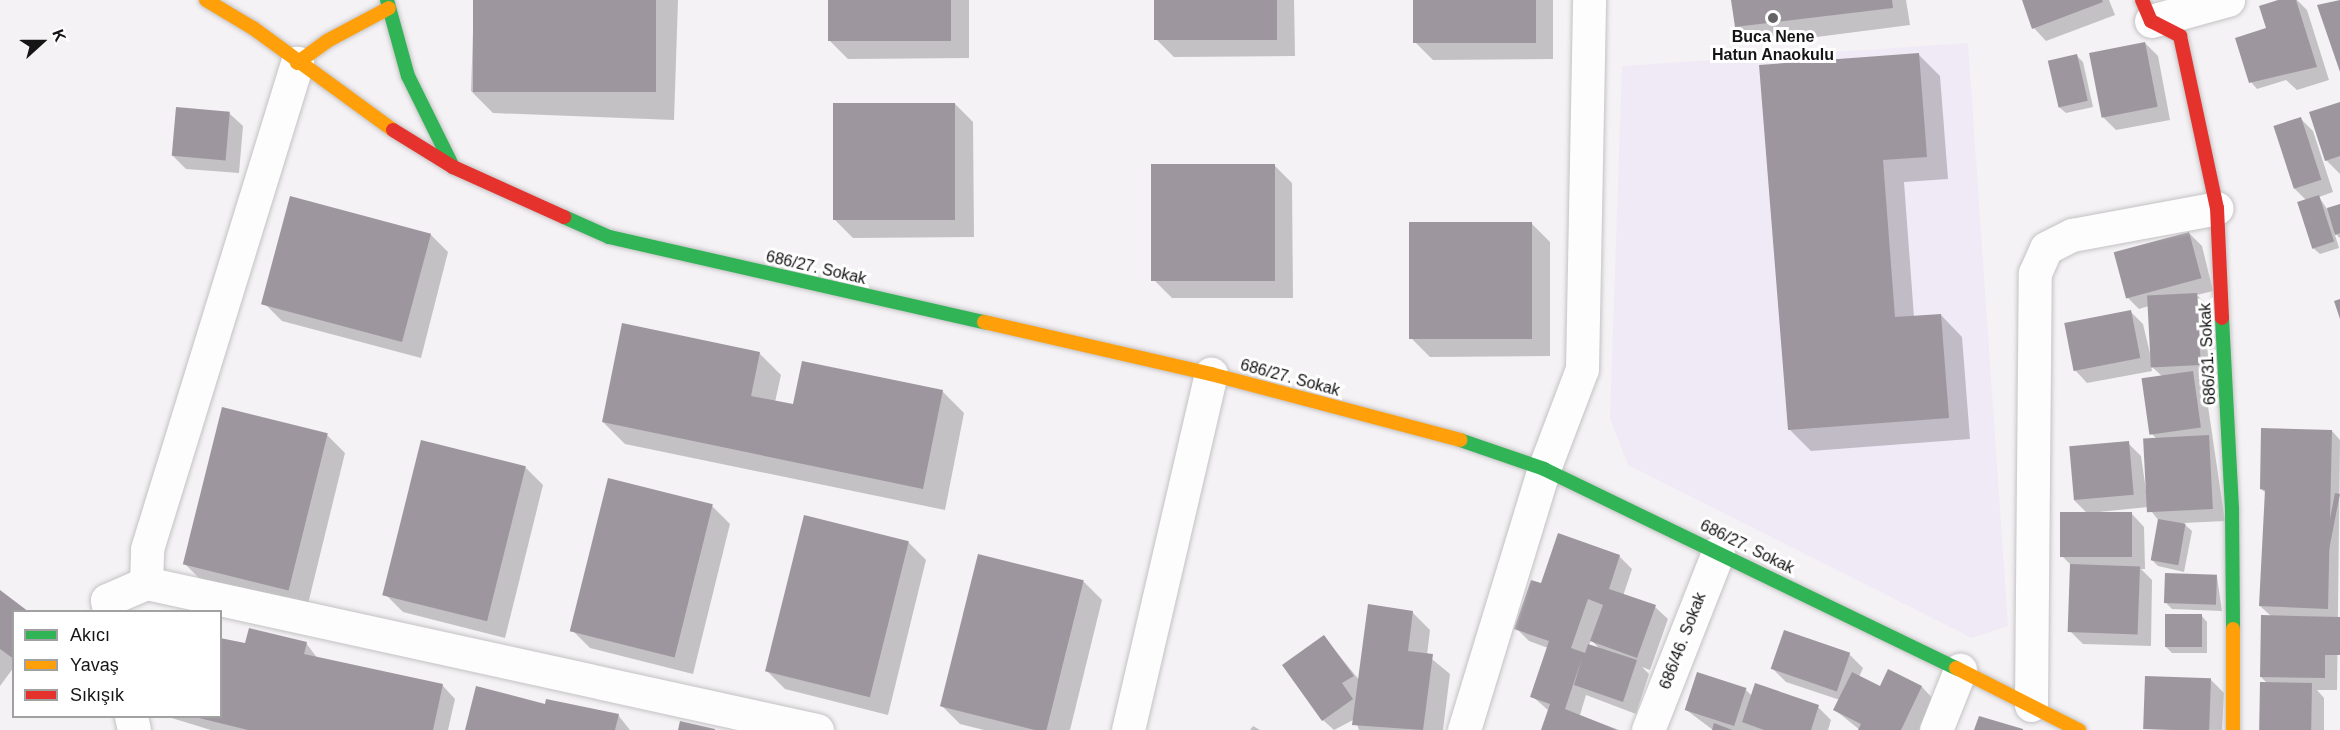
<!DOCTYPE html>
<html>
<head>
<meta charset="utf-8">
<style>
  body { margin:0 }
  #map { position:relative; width:2340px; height:730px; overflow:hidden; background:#f4f2f4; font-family:Helvetica,sans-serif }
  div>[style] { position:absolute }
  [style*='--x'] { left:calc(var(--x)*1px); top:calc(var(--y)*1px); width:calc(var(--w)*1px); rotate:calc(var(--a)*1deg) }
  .education>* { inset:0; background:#f0eaf7 }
  .shadow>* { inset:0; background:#0003 }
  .building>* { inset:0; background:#9e969f; transform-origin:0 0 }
  .roads { filter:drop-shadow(0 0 2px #c4c2c4) drop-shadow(0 0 2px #c4c2c4) }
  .street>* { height:33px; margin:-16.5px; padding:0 16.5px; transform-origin:16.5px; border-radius:16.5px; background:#fdfdfd }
  .fast>* { height:14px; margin:-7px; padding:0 7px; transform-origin:7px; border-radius:7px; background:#30b455 }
  .slow>* { height:14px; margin:-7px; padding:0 7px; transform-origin:7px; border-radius:7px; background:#ff9f0a }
  .jam>* { height:14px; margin:-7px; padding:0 7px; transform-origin:7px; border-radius:7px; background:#e5322d }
  .dots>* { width:16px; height:16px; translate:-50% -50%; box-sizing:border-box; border:3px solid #fff; border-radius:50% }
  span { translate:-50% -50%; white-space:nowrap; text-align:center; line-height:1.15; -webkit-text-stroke:6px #fff; paint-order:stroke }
  .poi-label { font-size:16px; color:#161516; font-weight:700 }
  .street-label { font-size:16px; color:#161516 }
  .legend { position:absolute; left:12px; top:610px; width:210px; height:108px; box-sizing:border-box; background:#fff; border:2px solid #a2a1a2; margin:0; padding:8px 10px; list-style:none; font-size:18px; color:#161516 }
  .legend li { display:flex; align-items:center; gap:12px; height:30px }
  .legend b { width:30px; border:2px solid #a2a1a2 }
  .north { position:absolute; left:12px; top:12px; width:60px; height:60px; -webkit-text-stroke:4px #fff; paint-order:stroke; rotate:69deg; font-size:16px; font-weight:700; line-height:24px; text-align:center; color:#161516 }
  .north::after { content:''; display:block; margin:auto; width:21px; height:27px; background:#161516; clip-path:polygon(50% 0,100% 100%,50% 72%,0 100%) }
</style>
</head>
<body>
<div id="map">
  <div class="education">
    <div style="clip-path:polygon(1968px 43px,2008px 626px,1972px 638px,1628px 465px,1610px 418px,1622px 66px)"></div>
  </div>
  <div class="shadow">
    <div style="clip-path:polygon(474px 0,678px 0,674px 120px,493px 113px,471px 91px)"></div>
    <div style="clip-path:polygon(830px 0,969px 0,969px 58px,848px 59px,830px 41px)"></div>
    <div style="clip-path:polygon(1156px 0,1294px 0,1295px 56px,1174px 57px,1156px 39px)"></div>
    <div style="clip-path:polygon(1414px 0,1553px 0,1553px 59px,1433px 60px,1415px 42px)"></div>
    <div style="clip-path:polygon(1733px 0,1906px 0,1910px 25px,1754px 45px,1736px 27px)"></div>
    <div style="clip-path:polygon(2023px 0,2109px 0,2115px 15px,2046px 41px,2034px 28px)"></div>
    <div style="clip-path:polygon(2283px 0,2297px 0,2307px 10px,2329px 80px,2297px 90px,2286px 80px,2257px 89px,2251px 82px,2268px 29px)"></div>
    <div style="clip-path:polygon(2145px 43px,2158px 56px,2170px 120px,2116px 130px,2103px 117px)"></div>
    <div style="clip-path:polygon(1918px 54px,1940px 76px,1948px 179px,1904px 182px,1914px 317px,1941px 315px,1962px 337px,1970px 439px,1811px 451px,1789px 429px)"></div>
    <div style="clip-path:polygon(2077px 56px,2083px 62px,2093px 107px,2066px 113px,2059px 107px)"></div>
    <div style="clip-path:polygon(2340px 103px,2340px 174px,2326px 160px)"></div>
    <div style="clip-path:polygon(955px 104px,973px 122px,974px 237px,853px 238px,835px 220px)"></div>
    <div style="clip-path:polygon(230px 114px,243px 126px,239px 173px,186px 169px,173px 156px)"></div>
    <div style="clip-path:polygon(2300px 118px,2313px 131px,2333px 192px,2319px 197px,2327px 209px,2340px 206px,2340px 238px,2334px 232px,2339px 248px,2320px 254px,2313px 248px,2307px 201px,2294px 188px)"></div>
    <div style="clip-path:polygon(1274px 165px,1292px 183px,1293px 298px,1172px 298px,1154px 280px)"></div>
    <div style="clip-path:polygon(1532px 224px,1550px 242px,1550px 356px,1430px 357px,1412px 339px)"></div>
    <div style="clip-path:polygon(2189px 233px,2202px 246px,2213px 291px,2197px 295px,2209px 307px,2213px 378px,2198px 378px,2205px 386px,2225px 521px,2183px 523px,2192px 531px,2184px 572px,2158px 566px,2152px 560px,2159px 521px,2148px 507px,2099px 512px,2132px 514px,2144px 527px,2145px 569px,2141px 569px,2152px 580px,2151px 646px,2083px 644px,2070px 631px,2072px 566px,2062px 556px,2088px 514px,2074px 500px,2128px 443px,2141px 456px,2148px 504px,2157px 439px,2152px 434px,2163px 377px,2151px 366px,2152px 371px,2087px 383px,2075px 370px,2130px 311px,2143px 324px,2152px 362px,2149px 306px,2139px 309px,2126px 296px)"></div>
    <div style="clip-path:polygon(430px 234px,448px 252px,421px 358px,282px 321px,264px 303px)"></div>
    <div style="clip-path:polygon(759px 353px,781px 375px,775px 402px,794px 406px,942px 391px,964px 413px,945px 510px,625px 444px,603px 422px)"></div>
    <div style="clip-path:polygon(2332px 431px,2340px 440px,2337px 690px,2317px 690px,2324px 698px,2324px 730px,2260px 730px,2268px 684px,2261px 677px,2271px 616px,2260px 606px,2266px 493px,2261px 489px)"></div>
    <div style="clip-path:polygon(327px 435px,345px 453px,307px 608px,203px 582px,185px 564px)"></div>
    <div style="clip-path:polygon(525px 467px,543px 485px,505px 638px,403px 612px,385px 594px)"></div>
    <div style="clip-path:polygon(712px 506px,730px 524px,693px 674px,590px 648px,572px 630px)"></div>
    <div style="clip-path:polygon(908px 542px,926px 560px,888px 715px,785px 689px,767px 671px)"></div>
    <div style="clip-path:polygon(979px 555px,1084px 582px,1102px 600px,1070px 730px,984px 730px,960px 724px,942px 706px)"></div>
    <div style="clip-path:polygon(evenodd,1619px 556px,1632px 569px,1623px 596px,1655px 607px,1668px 619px,1650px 670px,1642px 667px,1649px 674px,1636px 714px,1586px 695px,1580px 715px,1619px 730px,1543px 730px,1549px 711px,1532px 696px,1548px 648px,1529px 641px,1516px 628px,1542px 585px,1619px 556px,1591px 640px,1600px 649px,1589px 645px,1591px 640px)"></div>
    <div style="clip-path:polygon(2217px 577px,2222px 611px,2172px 609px,2165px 602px)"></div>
    <div style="clip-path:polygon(0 591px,14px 612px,14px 667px,0 686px)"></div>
    <div style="clip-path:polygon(1412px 612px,1430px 630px,1427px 655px,1450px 674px,1443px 730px,1359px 730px,1355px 719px,1334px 730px,1323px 720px,1324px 637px,1360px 681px)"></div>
    <div style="clip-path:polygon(2201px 615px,2207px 622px,2207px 653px,2172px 653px,2166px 647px)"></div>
    <div style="clip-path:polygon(1785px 632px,1850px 655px,1863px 668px,1859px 677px,1880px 688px,1889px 671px,1922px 687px,1934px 700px,1920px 730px,1860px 730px,1835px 710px,1840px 700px,1786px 682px,1773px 669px)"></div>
    <div style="clip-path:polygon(306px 643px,318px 659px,443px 686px,455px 699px,448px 730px,211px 730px,165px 716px,220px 716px,246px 645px)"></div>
    <div style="clip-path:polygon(2211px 680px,2224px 693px,2222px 730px,2145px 729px)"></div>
    <div style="clip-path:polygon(1746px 690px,1752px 696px,1818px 707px,1831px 720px,1828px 730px,1713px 730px,1685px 709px)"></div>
    <div style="clip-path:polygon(546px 706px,618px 715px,630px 730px,467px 730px)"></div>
    <div style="clip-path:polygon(1253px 726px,1260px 730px,1250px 730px)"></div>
  </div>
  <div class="building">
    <div style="left:473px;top:0;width:183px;height:92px"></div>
    <div style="left:828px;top:0;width:123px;height:41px"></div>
    <div style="left:1154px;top:0;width:123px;height:40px"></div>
    <div style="left:1413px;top:0;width:123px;height:43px"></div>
    <div style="clip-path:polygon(1731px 0,1892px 0,1893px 8px,1735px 27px)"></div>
    <div style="clip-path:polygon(2022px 0,2102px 0,2103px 2px,2032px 29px)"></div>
    <div style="clip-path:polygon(2278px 0,2296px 0,2317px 67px,2249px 83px,2235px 38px,2266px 28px,2259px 6px)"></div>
    <div style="clip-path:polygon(2340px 0,2340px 72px,2317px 5px)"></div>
    <div style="left:2145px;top:42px;width:66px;height:57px;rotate:79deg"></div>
    <div style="clip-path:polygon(1919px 53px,1927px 157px,1883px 160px,1895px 317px,1941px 314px,1949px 418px,1788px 430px,1759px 65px)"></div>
    <div style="left:2077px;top:54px;width:48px;height:30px;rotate:77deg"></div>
    <div style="clip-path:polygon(2340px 102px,2340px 156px,2325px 161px,2309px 112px)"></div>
    <div style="left:833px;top:103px;width:122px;height:117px"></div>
    <div style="left:176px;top:107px;width:54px;height:49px;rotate:5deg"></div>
    <div style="left:2301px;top:117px;width:66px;height:29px;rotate:72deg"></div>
    <div style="left:1275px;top:164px;width:117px;height:124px;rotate:90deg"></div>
    <div style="left:2319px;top:195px;width:49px;height:23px;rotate:72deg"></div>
    <div style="left:290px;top:196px;width:146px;height:112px;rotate:15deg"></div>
    <div style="clip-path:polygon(2340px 204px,2340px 233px,2335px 235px,2327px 208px)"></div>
    <div style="left:1532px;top:222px;width:117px;height:123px;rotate:90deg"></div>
    <div style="left:2189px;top:232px;width:48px;height:78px;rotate:75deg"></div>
    <div style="left:2197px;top:293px;width:72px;height:50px;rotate:87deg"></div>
    <div style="clip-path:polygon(2340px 299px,2340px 319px,2334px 301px)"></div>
    <div style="left:2131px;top:310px;width:49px;height:68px;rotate:79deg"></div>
    <div style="clip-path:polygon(622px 323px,760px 352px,751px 396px,793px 404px,802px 361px,943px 390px,923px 489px,602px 422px)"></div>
    <div style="left:2193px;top:371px;width:57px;height:52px;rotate:82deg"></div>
    <div style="left:222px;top:407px;width:109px;height:162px;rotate:14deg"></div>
    <div style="clip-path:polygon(2261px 428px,2332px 430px,2328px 609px,2259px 606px,2265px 490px,2260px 489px)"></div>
    <div style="left:2209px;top:435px;width:74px;height:66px;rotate:87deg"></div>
    <div style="left:421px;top:440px;width:108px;height:160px;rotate:14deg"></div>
    <div style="left:2129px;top:441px;width:54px;height:60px;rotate:85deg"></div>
    <div style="left:608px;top:478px;width:108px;height:158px;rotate:14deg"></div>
    <div style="left:2335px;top:493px;width:5px;height:111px;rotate:11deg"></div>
    <div style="left:2060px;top:512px;width:72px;height:45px"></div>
    <div style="left:804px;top:515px;width:108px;height:161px;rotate:14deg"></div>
    <div style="left:2158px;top:519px;width:28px;height:42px;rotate:10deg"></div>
    <div style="clip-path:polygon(1558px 533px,1620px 555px,1609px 589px,1656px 605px,1637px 658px,1590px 641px,1603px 605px,1588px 599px,1571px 648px,1585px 653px,1588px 644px,1637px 660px,1623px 702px,1574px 685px,1582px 658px,1565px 709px,1617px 730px,1541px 730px,1550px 704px,1530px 697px,1549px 641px,1514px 629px,1531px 580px,1541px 583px)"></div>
    <div style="left:978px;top:554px;width:109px;height:157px;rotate:14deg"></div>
    <div style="left:2070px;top:564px;width:70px;height:68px;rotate:2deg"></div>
    <div style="left:2165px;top:573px;width:52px;height:30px;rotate:2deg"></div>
    <div style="clip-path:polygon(0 590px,29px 612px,14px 612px,14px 659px,0 649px)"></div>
    <div style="clip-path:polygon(1368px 604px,1413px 611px,1408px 651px,1433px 654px,1423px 730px,1352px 725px)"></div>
    <div style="left:2165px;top:614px;width:37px;height:33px"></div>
    <div style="clip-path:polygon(2261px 615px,2340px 617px,2340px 655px,2325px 655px,2325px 678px,2260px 677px)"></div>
    <div style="clip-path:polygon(249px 628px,307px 642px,304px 654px,443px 684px,433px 730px,248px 730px,195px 717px,220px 716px,220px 638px,245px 643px)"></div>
    <div style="left:1784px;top:630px;width:70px;height:41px;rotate:19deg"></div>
    <div style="clip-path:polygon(1324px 635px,1354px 676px,1342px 683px,1353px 699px,1322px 721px,1282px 665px)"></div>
    <div style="clip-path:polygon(1888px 669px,1922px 686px,1901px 730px,1858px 730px,1861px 724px,1833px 710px,1852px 672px,1880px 686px)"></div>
    <div style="left:1697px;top:672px;width:52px;height:40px;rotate:18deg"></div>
    <div style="left:2145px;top:676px;width:66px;height:53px;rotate:2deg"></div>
    <div style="left:2260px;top:682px;width:52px;height:48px;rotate:1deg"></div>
    <div style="clip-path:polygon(1755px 683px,1819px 705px,1811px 730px,1764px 730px,1742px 722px)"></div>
    <div style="clip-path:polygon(476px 686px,545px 704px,546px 699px,619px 714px,615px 730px,465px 730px)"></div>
    <div style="clip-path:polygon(1979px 716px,2023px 729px,2023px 730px,1974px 730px)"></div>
    <div style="clip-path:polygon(680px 721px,715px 729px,715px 730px,678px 730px)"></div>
    <div style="clip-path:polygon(1714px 723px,1732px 730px,1712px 730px)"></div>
  </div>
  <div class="roads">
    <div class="street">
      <div style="--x:2151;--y:21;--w:80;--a:-15.3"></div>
      <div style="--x:146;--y:583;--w:687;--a:12.36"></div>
      <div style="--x:109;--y:612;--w:12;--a:-99"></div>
      <div style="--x:107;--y:600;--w:43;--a:-23.6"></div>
      <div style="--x:146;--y:583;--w:34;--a:-88"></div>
      <div style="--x:147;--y:549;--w:509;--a:-72.85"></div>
      <div style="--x:2031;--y:705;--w:432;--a:-89.5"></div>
      <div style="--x:2035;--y:273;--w:27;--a:-66"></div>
      <div style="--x:2046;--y:248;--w:29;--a:-27"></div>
      <div style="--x:2072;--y:235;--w:147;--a:-10.5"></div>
      <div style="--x:131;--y:716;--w:14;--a:78"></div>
      <div style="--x:1128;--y:730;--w:366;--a:-76.9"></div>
      <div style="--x:1464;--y:730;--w:273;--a:-73"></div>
      <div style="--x:1544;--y:469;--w:107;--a:-69.2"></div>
      <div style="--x:1582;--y:369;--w:369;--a:-88.9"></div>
      <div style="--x:1648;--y:730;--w:191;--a:-68.5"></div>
      <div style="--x:1936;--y:730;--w:65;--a:-68.2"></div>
    </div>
    <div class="fast">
      <div style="--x:387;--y:0;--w:79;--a:74.6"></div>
      <div style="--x:408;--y:76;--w:102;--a:63.7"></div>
      <div style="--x:564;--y:217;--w:49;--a:24"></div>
      <div style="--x:609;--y:237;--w:385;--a:12.8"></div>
      <div style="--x:2222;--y:318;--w:191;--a:87"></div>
      <div style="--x:2232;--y:509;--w:120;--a:89.5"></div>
      <div style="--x:1460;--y:440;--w:89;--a:19"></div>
      <div style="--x:1544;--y:469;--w:458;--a:25.8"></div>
    </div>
    <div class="slow">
      <div style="--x:206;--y:0;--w:55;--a:30.8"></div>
      <div style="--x:253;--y:28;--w:173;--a:36.1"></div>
      <div style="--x:297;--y:63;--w:37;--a:-36"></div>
      <div style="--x:327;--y:41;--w:70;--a:-28"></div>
      <div style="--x:984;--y:322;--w:233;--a:12.9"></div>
      <div style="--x:1211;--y:374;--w:258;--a:14.8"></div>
      <div style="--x:2233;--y:629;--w:101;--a:90"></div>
      <div style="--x:1956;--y:668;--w:138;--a:26.8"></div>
    </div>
    <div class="jam">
      <div style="--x:2142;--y:0;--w:23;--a:67"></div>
      <div style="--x:2151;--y:21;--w:33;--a:27"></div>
      <div style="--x:2180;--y:36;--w:176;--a:77.9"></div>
      <div style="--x:2217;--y:208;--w:110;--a:87.4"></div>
      <div style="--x:393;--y:130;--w:70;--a:31.7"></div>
      <div style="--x:453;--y:167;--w:122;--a:24.2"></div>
    </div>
  </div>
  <div class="dots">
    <div style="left:1773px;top:18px;background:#646264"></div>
  </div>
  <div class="poi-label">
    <span style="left:1773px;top:46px">Buca Nene<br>Hatun Anaokulu</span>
  </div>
  <div class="street-label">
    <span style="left:816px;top:268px;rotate:13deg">686/27. Sokak</span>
    <span style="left:2208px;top:354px;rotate:-93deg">686/31. Sokak</span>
    <span style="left:1290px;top:378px;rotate:15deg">686/27. Sokak</span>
    <span style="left:1747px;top:547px;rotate:26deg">686/27. Sokak</span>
    <span style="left:1683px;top:641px;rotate:-69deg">686/46. Sokak</span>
  </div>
  <ul class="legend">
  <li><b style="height:8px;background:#30b455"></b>Akıcı</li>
  <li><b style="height:8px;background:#ff9f0a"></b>Yavaş</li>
  <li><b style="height:8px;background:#e5322d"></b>Sıkışık</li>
  </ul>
  <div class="north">K</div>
</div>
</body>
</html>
